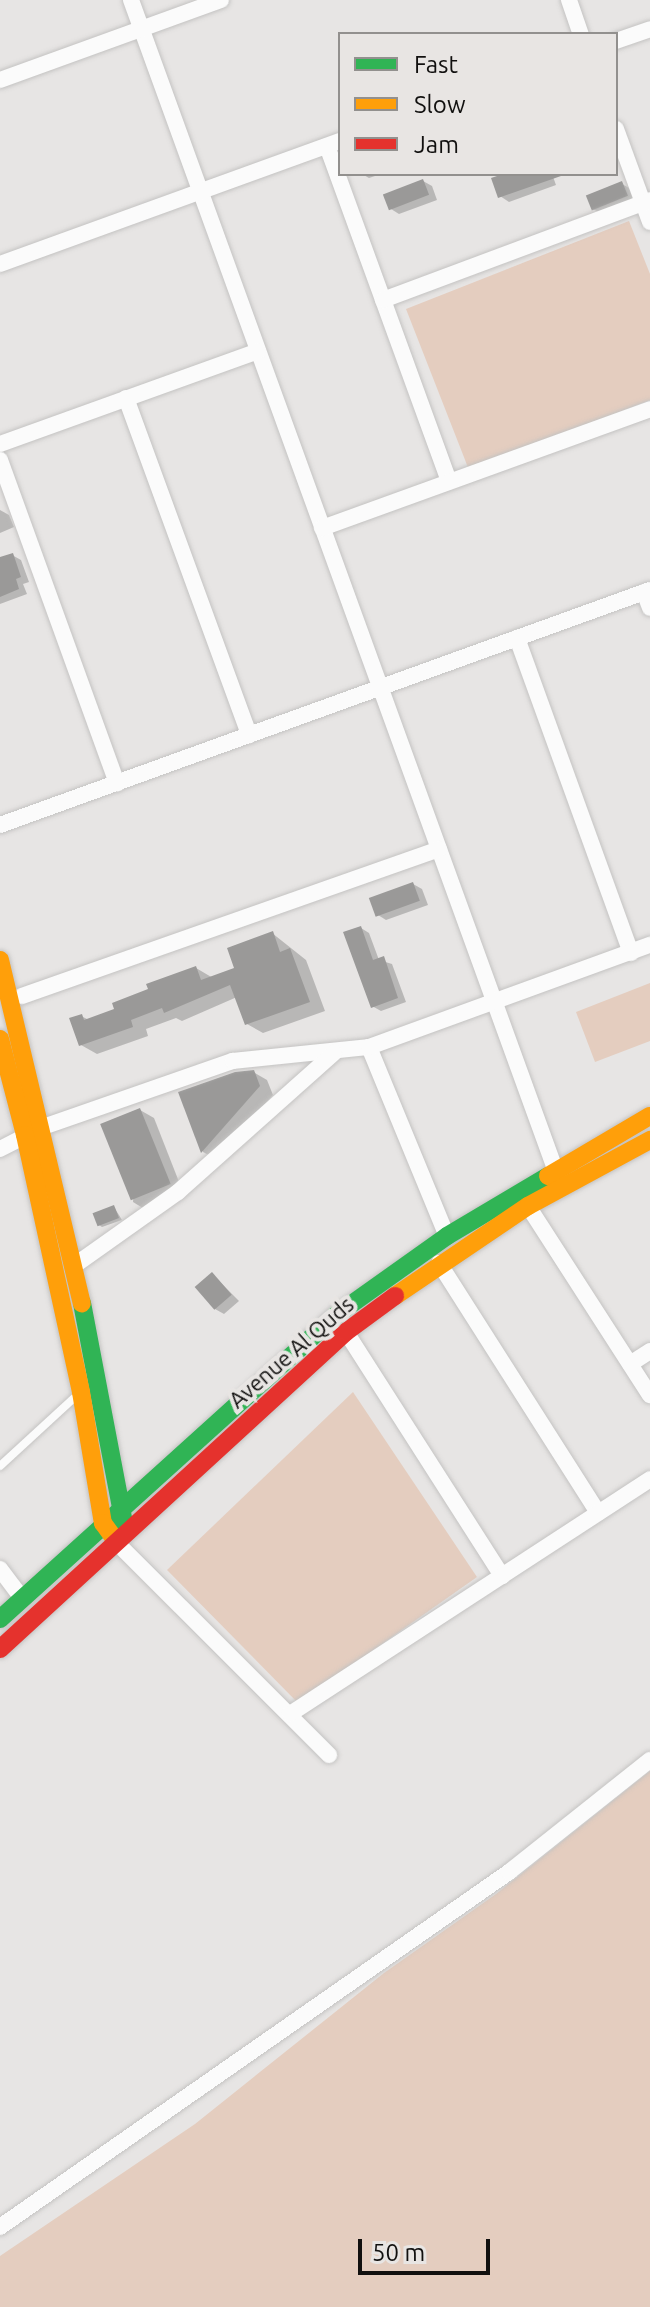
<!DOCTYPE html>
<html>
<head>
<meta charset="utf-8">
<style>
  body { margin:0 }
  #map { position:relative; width:650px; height:2307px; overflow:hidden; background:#e7e5e4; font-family:Ubuntu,sans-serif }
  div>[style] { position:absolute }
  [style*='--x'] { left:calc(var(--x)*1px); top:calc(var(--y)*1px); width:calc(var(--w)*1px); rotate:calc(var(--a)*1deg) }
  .green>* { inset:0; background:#e4cdbf }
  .shadow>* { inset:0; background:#0003 }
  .building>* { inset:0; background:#9a9998; transform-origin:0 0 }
  .roads { filter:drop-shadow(0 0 2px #c4c3c2) drop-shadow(0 0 2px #c4c3c2) }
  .lane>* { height:8px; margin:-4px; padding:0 4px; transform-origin:4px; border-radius:4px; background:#fbfbfb }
  .street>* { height:16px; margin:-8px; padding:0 8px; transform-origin:8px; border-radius:8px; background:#fbfbfb }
  .fast>* { height:18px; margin:-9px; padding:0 9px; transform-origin:9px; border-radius:9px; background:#30b455 }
  .slow>* { height:18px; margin:-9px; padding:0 9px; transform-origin:9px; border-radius:9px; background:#ff9f0a }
  .jam>* { height:18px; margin:-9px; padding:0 9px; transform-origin:9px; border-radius:9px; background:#e5322d }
  span { translate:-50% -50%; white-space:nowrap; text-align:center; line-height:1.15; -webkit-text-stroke:8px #e8e5e3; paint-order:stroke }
  .street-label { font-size:22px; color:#11100f }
  .legend { position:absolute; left:338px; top:32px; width:280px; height:144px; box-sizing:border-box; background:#e8e5e3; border:2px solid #92908e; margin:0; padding:10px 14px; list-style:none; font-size:24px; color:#11100f }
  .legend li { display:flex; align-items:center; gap:16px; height:40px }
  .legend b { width:40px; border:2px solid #92908e }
  .scale { position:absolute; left:358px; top:2239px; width:132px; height:36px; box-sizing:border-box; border:4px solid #11100f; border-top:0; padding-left:10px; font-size:24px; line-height:28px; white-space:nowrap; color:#11100f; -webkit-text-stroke:6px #e8e5e3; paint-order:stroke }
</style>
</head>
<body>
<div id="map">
  <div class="green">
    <div style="clip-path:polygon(629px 221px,650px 274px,650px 400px,469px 470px,406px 309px)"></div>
    <div style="clip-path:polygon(650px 983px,650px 1041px,595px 1062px,576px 1012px)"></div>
    <div style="clip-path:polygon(353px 1392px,477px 1577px,298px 1703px,167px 1570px)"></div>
    <div style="clip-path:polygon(650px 1771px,650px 2307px,0 2307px,0 2256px,195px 2124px,384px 1973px,496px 1894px)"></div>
  </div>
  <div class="shadow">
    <div style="clip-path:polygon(362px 174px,381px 174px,369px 178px)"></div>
    <div style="clip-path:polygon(509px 174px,552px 174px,556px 185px,509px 202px,500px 196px)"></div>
    <div style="clip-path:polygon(423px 181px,432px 186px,437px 200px,399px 214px,391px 209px)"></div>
    <div style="clip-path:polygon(622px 184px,631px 189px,636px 201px,602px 214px,593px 209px)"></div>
    <div style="clip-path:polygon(0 510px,9px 515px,14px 527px,0 533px)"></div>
    <div style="clip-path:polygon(12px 555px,21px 560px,29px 582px,23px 584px,27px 594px,0 604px,0 559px)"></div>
    <div style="clip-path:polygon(413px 884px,422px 889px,428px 905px,386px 920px,378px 915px)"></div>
    <div style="clip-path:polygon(361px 928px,369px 933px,379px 960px,392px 964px,406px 1002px,381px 1011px,372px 1006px)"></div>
    <div style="clip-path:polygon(272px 933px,306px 960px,325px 1011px,263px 1033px,247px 1024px,237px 997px,182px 1021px,176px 1018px,146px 1029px,148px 1036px,97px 1054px,81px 1045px,81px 1016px,89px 1020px,117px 1011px,196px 968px,213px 978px,237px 969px)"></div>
    <div style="clip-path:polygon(253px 1072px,267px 1080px,273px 1095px,216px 1159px,203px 1152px,181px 1093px)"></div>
    <div style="clip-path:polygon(140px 1110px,154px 1118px,183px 1192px,146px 1210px,133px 1202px)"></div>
    <div style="clip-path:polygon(114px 1207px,122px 1220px,102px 1227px,99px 1225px)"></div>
    <div style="clip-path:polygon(212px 1274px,239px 1301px,224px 1314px,215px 1309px)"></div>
  </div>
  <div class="building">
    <div style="clip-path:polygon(503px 174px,561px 174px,561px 176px,498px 198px,491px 178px)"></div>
    <div style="left:423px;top:179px;width:17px;height:43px;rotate:69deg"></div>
    <div style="left:622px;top:181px;width:16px;height:39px;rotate:68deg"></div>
    <div style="clip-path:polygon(13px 553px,21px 577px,16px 579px,19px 589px,0 597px,0 557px)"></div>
    <div style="left:413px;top:882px;width:20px;height:47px;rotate:70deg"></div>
    <div style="clip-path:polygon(361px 926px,373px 960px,384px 956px,398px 998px,371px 1008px,343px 932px)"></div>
    <div style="clip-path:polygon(273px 931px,280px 952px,290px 948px,310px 1002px,245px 1025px,230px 985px,164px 1013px,162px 1008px,131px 1020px,133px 1027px,79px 1046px,69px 1018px,82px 1014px,84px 1020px,114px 1009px,112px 1003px,148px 989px,146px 984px,196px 966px,201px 980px,234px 968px,227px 948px)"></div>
    <div style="clip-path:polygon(254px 1070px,260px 1086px,201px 1153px,178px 1092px,235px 1072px)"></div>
    <div style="left:140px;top:1108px;width:82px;height:43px;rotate:68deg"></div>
    <div style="left:114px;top:1205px;width:14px;height:23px;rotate:69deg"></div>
    <div style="left:212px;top:1272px;width:30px;height:23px;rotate:49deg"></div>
  </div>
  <div class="roads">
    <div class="lane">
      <div style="--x:0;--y:1466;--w:103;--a:-42.6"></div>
    </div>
    <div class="street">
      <div style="--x:131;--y:0;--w:1244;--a:70.06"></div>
      <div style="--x:569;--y:0;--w:36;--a:71"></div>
      <div style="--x:616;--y:41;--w:36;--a:-19"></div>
      <div style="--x:0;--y:80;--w:235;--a:-19.9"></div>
      <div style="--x:616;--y:129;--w:99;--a:69.9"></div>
      <div style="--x:327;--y:146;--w:357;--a:70"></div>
      <div style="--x:0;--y:264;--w:362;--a:-19.9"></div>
      <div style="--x:383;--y:300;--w:285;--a:-20.5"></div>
      <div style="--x:126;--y:398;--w:359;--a:69.9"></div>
      <div style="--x:0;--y:444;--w:274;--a:-19.8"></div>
      <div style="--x:0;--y:460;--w:344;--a:70.1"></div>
      <div style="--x:322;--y:528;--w:349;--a:-19.9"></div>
      <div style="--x:644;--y:592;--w:17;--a:69"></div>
      <div style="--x:517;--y:638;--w:335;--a:70.1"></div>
      <div style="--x:0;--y:825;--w:691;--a:-19.88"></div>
      <div style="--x:22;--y:996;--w:442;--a:-19.4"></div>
      <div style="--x:369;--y:1047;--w:204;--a:67.6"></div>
      <div style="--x:0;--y:1149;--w:48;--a:-27.1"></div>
      <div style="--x:43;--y:1127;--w:201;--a:-19.2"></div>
      <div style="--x:233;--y:1061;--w:137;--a:-5.9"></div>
      <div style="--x:369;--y:1047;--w:299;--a:-20"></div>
      <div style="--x:528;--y:1206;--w:225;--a:57.2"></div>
      <div style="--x:439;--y:1263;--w:296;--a:57.5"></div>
      <div style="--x:75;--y:1265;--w:126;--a:-35.3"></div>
      <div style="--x:178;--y:1192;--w:209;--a:-41.7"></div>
      <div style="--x:346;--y:1332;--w:290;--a:57.4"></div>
      <div style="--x:630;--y:1364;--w:24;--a:-33"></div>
      <div style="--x:124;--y:1550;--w:290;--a:45"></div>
      <div style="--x:0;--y:1569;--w:36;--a:53"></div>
      <div style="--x:290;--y:1714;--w:430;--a:-33.1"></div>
      <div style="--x:0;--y:2227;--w:621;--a:-34.89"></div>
      <div style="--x:509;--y:1872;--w:180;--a:-38.5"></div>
    </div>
    <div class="fast">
      <div style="--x:82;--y:1303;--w:225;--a:79.2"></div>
      <div style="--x:0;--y:1619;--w:453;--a:-42.1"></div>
      <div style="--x:336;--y:1315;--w:136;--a:-35.4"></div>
      <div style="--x:447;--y:1236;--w:117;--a:-30.7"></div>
    </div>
    <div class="slow">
      <div style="--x:0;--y:960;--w:353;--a:76.6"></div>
      <div style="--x:0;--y:1039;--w:99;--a:75.4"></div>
      <div style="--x:25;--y:1135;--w:263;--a:77.7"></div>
      <div style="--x:81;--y:1392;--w:133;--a:80.5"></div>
      <div style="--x:103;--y:1523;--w:19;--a:54"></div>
      <div style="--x:548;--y:1176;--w:118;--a:-30.5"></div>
      <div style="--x:395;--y:1296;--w:161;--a:-34.1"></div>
      <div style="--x:528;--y:1206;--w:139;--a:-28.4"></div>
    </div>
    <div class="jam">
      <div style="--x:0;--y:1649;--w:469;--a:-42.5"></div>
      <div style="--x:346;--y:1332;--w:61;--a:-36.3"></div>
    </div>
  </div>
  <div class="street-label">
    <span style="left:291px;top:1352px;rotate:-41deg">Avenue Al Quds</span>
  </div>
  <ul class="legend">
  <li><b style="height:10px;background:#30b455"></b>Fast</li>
  <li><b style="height:10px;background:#ff9f0a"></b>Slow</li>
  <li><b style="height:10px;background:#e5322d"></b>Jam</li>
  </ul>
  <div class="scale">50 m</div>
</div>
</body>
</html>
